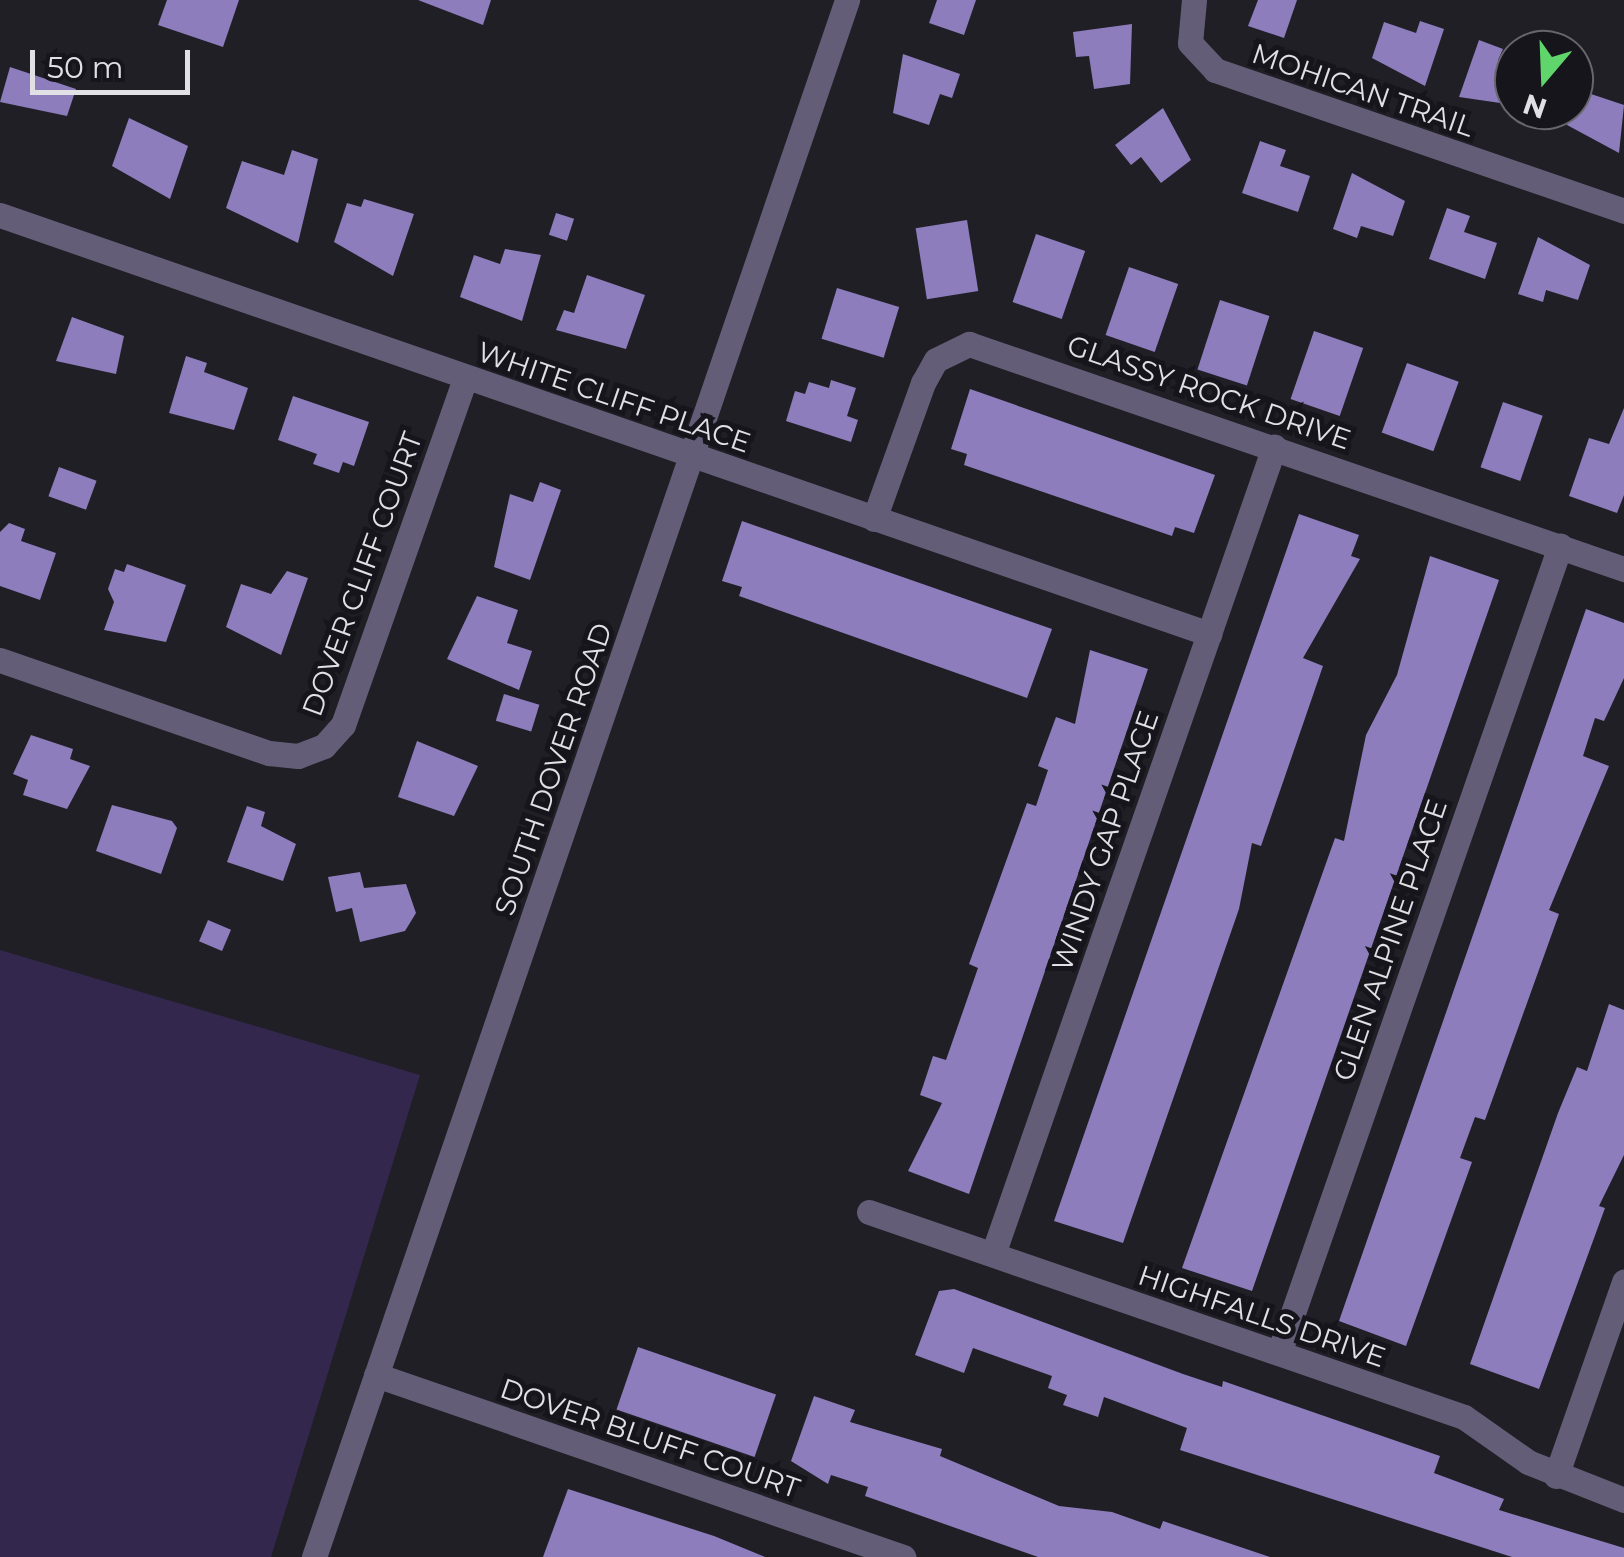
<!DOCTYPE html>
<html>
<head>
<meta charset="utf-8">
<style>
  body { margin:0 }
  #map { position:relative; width:1624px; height:1557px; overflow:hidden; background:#201f25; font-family:Montserrat,sans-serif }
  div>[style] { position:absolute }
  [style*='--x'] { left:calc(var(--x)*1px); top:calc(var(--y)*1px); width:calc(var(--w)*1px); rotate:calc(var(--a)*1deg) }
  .green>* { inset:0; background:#33274e }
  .building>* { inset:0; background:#8d7dbd; transform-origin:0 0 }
  .minor>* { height:25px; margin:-12.5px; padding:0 12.5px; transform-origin:12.5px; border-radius:12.5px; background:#635d78 }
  span { translate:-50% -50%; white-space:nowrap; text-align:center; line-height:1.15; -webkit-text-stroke:10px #17151c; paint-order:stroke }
  .street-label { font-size:28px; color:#e1e0e5 }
  .north { position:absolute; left:1494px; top:30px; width:100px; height:100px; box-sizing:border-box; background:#17151c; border:2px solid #68666c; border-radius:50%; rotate:199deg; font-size:28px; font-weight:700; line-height:40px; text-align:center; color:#e1e0e5 }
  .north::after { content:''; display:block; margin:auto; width:35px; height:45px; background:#60d56b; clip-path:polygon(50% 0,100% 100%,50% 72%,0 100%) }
  .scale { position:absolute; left:30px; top:50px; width:160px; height:45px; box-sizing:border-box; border:5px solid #e1e0e5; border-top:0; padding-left:12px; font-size:30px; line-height:35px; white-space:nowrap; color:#e1e0e5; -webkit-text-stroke:8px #17151c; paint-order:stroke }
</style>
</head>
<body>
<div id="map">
  <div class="green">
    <div style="clip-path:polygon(0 950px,420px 1075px,271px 1557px,0 1557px)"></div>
  </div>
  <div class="building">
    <div style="clip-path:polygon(167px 0,239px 0,223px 47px,158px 25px)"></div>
    <div style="clip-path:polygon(418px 0,491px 0,483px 25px)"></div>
    <div style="clip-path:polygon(937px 0,976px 0,964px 35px,929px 23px)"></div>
    <div style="clip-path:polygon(1258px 0,1297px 0,1284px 38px,1248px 26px)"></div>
    <div style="clip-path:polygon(1420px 21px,1444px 29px,1425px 86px,1372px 58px,1384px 22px,1416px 33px)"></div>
    <div style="clip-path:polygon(1132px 24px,1130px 84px,1094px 89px,1089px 56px,1076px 57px,1073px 32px)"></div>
    <div style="clip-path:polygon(1479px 40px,1503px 49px,1498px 60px,1514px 66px,1514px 105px,1459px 97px)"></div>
    <div style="clip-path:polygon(903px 54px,960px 74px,952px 98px,940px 94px,929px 125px,893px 113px)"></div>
    <div style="clip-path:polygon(10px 67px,76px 89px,67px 116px,0 102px)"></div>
    <div style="clip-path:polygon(1579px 90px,1624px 105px,1619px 153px,1567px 125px)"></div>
    <div style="clip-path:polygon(1163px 108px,1191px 160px,1161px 183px,1141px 157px,1131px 165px,1115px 145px)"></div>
    <div style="clip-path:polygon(129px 118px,188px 146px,170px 199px,112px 166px)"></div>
    <div style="clip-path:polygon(1260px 141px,1286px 150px,1280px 166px,1310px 176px,1298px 212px,1242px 193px)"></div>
    <div style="clip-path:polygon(292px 150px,318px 159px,298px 243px,226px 208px,242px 161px,284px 175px)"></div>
    <div style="clip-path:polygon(1352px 173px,1405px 201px,1393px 236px,1361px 226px,1357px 238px,1333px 229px)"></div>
    <div style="clip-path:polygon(364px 199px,414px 214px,393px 276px,334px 242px,347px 203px,361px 207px)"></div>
    <div style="clip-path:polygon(1447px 208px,1470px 216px,1464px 232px,1497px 243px,1485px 279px,1429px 259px)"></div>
    <div style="left:556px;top:213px;width:19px;height:23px;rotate:18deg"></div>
    <div style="left:967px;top:220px;width:72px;height:52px;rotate:81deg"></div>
    <div style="left:1036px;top:234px;width:52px;height:72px;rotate:19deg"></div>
    <div style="clip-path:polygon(1538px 237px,1590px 265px,1578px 300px,1546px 290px,1543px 302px,1518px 294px)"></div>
    <div style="clip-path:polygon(505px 249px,541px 255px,522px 321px,460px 297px,474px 255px,500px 264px)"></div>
    <div style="left:1129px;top:267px;width:52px;height:72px;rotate:19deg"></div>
    <div style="clip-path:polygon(587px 275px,645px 295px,626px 349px,556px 330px,564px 310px,574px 313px)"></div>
    <div style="left:837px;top:288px;width:65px;height:53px;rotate:17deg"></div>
    <div style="left:1220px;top:300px;width:52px;height:73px;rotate:18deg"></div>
    <div style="clip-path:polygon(72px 317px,124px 336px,116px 374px,56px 361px)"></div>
    <div style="left:1314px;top:331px;width:52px;height:72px;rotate:19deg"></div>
    <div style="clip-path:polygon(186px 356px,207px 363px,204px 372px,248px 388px,234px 430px,169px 413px)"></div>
    <div style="left:1407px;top:363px;width:55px;height:74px;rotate:20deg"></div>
    <div style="clip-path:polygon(831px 380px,856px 388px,847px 416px,858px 420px,851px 442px,786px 421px,795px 391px,805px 394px,809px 382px,829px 388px)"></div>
    <div style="clip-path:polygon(970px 389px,1215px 475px,1194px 533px,1175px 527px,1172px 536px,964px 465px,967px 454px,951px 449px)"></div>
    <div style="clip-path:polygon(293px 396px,369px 422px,354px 466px,343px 462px,339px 473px,313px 464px,317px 454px,278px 440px)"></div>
    <div style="left:1503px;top:402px;width:42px;height:69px;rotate:19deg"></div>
    <div style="clip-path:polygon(1624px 408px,1624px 495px,1617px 513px,1569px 496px,1589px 438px,1609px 444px)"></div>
    <div style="left:59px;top:467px;width:40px;height:31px;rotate:20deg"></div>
    <div style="clip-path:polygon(540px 482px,561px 490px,530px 580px,494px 567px,510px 494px,533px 502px)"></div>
    <div style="clip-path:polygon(1299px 514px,1359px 535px,1351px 556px,1360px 559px,1303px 658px,1323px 666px,1261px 846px,1252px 843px,1239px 909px,1123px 1243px,1054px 1221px)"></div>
    <div style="clip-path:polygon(742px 521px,1052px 629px,1027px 698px,739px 596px,742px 587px,722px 581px)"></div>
    <div style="clip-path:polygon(9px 523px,25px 529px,21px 541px,56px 553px,40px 600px,0 586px,0 532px)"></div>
    <div style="clip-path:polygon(1430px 556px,1499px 580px,1252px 1291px,1182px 1268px,1335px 838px,1344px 841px,1366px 735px,1397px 675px)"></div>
    <div style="clip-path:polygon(127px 564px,186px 585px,166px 642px,104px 630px,114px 602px,108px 589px,115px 569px,124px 572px)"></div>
    <div style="clip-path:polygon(287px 571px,308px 578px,281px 655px,226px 627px,241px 584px,271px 594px)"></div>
    <div style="clip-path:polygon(477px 596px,518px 610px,507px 643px,532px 651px,519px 690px,447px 659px)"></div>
    <div style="clip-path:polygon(1586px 609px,1624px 623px,1624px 678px,1604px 721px,1595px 718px,1583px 756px,1609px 766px,1549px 910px,1559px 914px,1485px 1120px,1475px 1117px,1460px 1158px,1472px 1162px,1406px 1346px,1339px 1321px)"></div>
    <div style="clip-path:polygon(1090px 650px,1148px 669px,969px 1194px,908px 1171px,942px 1103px,920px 1095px,933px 1056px,946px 1060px,978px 968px,969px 964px,1027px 803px,1036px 806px,1048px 770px,1038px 766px,1056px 717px,1075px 724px)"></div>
    <div style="left:504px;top:694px;width:37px;height:28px;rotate:17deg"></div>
    <div style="clip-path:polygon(31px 735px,73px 749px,70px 759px,90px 766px,67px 809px,23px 795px,28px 780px,13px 774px)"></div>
    <div style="clip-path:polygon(417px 741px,478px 766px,454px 816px,398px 797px)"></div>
    <div style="clip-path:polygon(112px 805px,172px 821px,177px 828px,161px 874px,96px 851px)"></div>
    <div style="clip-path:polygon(247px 806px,265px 812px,261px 826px,296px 844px,283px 881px,227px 862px)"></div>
    <div style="clip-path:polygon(360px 872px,364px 888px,406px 884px,416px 913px,405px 931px,360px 942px,352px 908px,336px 912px,328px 877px)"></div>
    <div style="left:208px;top:920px;width:25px;height:23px;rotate:23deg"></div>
    <div style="clip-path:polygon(1609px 1004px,1624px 1010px,1624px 1155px,1599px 1206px,1605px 1208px,1539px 1389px,1470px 1364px,1558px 1113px,1577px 1067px,1587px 1071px)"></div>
    <div style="clip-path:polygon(954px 1289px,1183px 1374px,1222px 1387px,1223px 1381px,1440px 1456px,1434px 1473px,1504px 1499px,1499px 1510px,1624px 1548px,1624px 1557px,1512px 1557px,1180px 1450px,1187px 1428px,1104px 1397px,1098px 1417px,1063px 1405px,1067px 1395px,1048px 1388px,1052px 1376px,973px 1348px,964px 1373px,915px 1355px,939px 1291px)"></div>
    <div style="left:638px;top:1347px;width:146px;height:66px;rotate:19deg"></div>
    <div style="clip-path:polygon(814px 1396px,855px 1410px,850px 1422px,942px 1449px,940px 1456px,1059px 1506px,1112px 1512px,1160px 1529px,1163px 1521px,1270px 1557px,1038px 1557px,865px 1496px,868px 1487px,831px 1475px,828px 1484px,791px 1461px)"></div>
    <div style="clip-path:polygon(568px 1489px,714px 1536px,765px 1557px,543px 1557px)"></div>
  </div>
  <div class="minor">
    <div style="--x:1194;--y:0;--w:43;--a:95.3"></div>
    <div style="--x:1190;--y:43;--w:37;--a:47"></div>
    <div style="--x:1215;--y:70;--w:433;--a:19"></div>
    <div style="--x:0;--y:215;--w:1280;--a:19.11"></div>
    <div style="--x:874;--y:519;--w:145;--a:-70.2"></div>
    <div style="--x:923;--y:383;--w:26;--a:-61"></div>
    <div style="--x:936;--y:360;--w:37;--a:-26"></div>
    <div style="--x:969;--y:344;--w:693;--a:18.96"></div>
    <div style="--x:0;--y:660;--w:285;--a:19.1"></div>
    <div style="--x:269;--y:753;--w:29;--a:6"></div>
    <div style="--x:298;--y:756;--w:28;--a:-21"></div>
    <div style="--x:324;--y:746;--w:28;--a:-48"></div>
    <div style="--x:343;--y:725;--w:368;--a:-70.6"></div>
    <div style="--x:869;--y:1212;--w:629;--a:19.01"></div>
    <div style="--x:1464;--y:1417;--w:78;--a:35.1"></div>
    <div style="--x:1528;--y:1462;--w:103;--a:21.6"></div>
    <div style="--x:993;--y:1254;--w:855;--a:-70.8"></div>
    <div style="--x:1279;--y:1353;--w:855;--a:-70.8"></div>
    <div style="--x:376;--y:1375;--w:558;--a:19.05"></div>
    <div style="--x:1556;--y:1476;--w:206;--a:-70.7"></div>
    <div style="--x:314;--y:1557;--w:1646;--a:-71.1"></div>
  </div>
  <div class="street-label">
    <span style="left:1363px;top:90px;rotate:19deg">MOHICAN TRAIL</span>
    <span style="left:1209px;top:392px;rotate:19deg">GLASSY ROCK DRIVE</span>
    <span style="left:614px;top:397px;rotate:19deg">WHITE CLIFF PLACE</span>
    <span style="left:362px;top:574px;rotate:-70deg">DOVER CLIFF COURT</span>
    <span style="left:553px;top:769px;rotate:-71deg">SOUTH DOVER ROAD</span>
    <span style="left:1105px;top:841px;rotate:-71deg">WINDY GAP PLACE</span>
    <span style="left:1390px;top:940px;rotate:-71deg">GLEN ALPINE PLACE</span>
    <span style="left:1262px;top:1316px;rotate:19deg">HIGHFALLS DRIVE</span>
    <span style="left:650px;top:1438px;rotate:19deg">DOVER BLUFF COURT</span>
  </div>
  <div class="north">N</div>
  <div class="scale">50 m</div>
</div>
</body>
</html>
